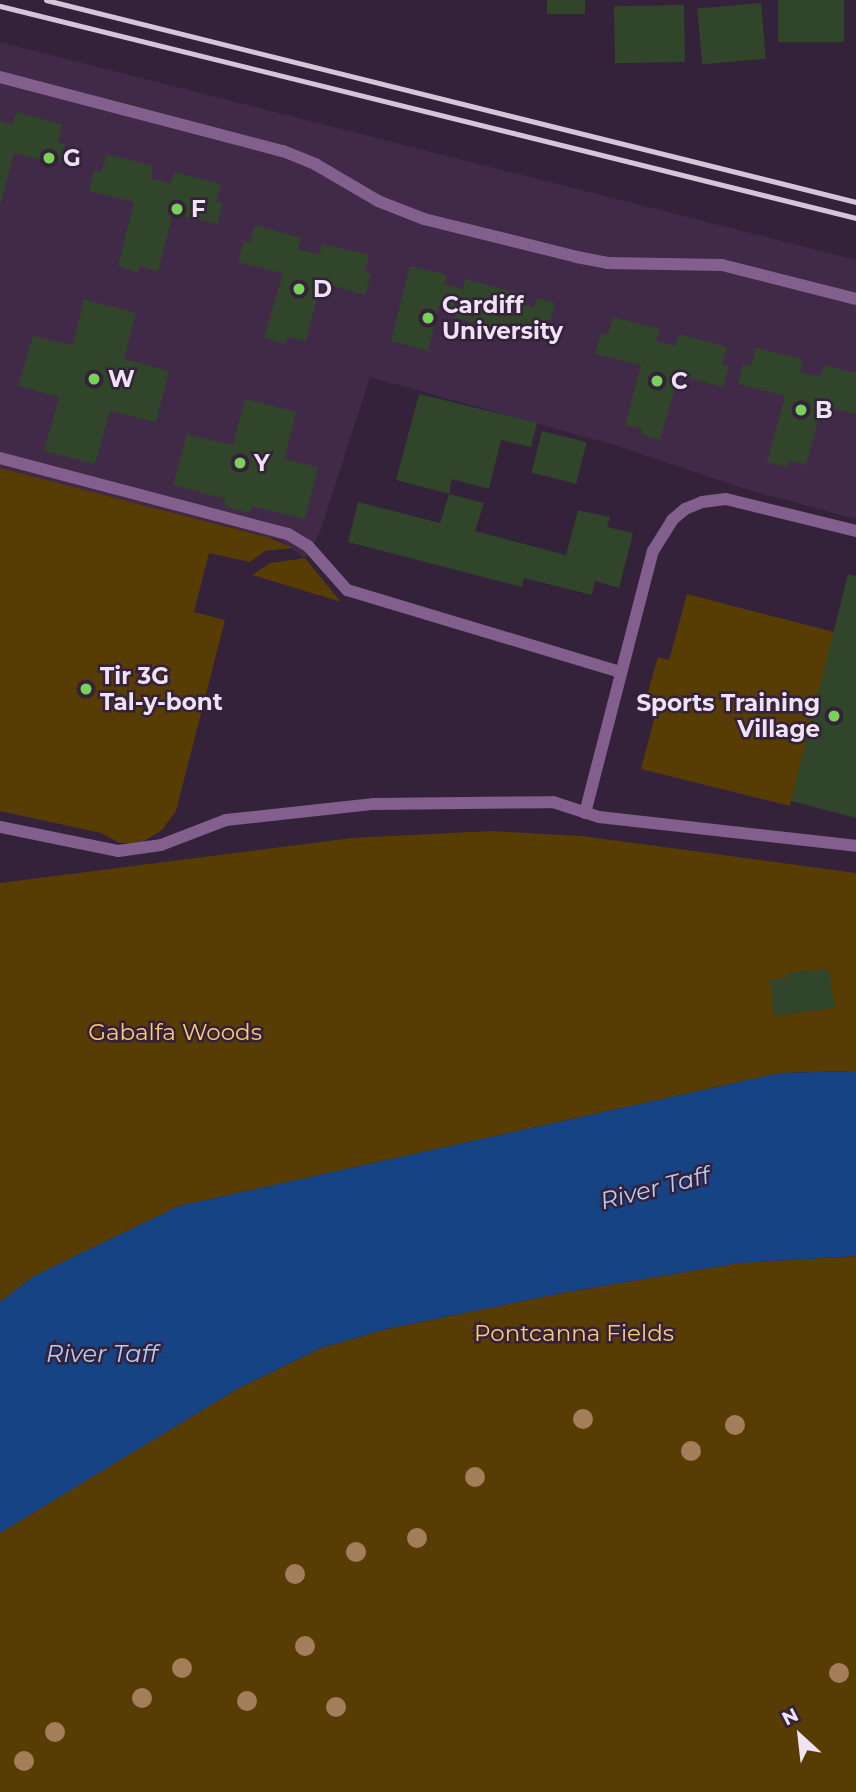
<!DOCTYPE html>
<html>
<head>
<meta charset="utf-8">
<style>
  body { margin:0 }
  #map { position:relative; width:856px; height:1792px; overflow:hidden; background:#34213a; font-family:Montserrat,sans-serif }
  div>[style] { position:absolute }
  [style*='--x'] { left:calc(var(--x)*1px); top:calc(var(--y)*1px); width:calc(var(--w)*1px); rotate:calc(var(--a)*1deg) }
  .built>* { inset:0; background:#412a48 }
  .green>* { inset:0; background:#573c04 }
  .water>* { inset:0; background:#154384 }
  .building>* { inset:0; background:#31452a; transform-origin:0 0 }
  .lane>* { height:12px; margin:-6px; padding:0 6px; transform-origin:6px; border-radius:6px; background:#835f8d }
  .rail>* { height:5px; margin:-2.5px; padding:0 2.5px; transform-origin:2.5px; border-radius:2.5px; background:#d4c6d9 }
  .trees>* { width:20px; height:20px; margin:-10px; border-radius:50%; background:#a47e5a }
  .dots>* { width:19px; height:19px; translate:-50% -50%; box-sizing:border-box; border:4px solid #34213a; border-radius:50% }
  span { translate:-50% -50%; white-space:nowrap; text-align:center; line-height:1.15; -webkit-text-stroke:5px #34213a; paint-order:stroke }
  .poi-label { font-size:23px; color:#efe2f3; font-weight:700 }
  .left { translate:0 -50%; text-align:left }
  .right { translate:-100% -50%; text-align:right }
  .park-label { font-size:23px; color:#ffca74 }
  .water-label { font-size:24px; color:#b4cdf3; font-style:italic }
  .north { position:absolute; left:765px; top:1701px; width:70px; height:70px; -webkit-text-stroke:5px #34213a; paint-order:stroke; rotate:333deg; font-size:19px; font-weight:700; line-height:28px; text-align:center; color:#efe2f3 }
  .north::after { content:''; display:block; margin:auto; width:24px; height:32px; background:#efe2f3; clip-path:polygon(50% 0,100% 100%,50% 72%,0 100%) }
</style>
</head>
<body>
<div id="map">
  <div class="built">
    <div style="clip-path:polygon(0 42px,856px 260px,856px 519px,742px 488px,614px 445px,370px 377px,320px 532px,305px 558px,279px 540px,0 468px)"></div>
  </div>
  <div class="green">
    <div style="clip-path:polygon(0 468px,270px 538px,293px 548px,265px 551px,250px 562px,209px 553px,194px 612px,225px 620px,176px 811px,162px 830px,141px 843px,120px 843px,101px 833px,0 811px)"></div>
    <div style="clip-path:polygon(305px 558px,341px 602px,252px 575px,270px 563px)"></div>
    <div style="clip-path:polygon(687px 594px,834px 632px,790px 806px,641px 769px,657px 708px,644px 705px,658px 657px,669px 660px)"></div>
    <div style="clip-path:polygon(491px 831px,582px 836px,856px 873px,856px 1071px,780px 1073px,179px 1206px,34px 1276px,0 1302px,0 883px,352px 838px)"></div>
    <div style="clip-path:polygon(856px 1256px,856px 1792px,0 1792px,0 1533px,6px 1529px,237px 1389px,321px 1348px,386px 1329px,567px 1292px,739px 1263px)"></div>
  </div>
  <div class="water">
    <div style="clip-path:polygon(856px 1071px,856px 1256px,739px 1263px,567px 1292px,386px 1329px,321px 1348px,237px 1389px,0 1533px,0 1302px,34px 1276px,179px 1206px,780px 1073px)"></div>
  </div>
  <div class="building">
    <div style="left:547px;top:0;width:38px;height:14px"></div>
    <div style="left:778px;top:0;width:66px;height:42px"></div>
    <div style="left:761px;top:3px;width:56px;height:64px;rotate:85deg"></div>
    <div style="left:684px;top:5px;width:57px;height:70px;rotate:89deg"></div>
    <div style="clip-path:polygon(16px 112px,62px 124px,58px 142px,65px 144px,59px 164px,14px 153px,0 206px,0 121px,12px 125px)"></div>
    <div style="clip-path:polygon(107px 154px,153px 166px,151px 179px,171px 183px,174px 172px,221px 184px,216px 202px,223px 203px,217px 224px,173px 214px,158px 271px,139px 266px,138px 273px,118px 266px,134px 202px,89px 191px,94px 170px,101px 172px)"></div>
    <div style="clip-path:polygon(255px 225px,301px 238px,298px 249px,319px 255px,322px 244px,369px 255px,365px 272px,371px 274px,365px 295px,321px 282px,306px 341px,288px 337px,285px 344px,264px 337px,283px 273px,238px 262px,244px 241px,250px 243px)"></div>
    <div style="clip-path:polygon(410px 266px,447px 275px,444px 284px,463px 289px,465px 279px,521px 294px,519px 303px,534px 308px,537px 298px,555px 303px,547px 333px,514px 324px,511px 333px,455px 318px,457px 311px,439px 306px,428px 351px,391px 341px)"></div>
    <div style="clip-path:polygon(84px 299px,136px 313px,124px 359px,169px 371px,156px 422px,110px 411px,95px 464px,44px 451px,59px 397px,18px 386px,33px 336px,73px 345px)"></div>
    <div style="clip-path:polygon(613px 317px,660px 329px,656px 341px,675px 346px,679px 334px,727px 347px,722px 364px,729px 366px,723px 387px,679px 375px,660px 439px,641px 435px,642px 429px,625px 425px,641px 365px,595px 354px,601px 333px,608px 335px)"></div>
    <div style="clip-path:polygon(756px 348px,803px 359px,800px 372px,820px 377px,824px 365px,856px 373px,856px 414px,822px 406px,806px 465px,789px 460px,787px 467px,767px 462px,785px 396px,738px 384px,743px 364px,751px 366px)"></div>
    <div style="clip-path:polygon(419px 394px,537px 423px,531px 447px,501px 440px,489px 489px,452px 479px,449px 494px,396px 480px)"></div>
    <div style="clip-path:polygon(245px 399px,296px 412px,284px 459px,318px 467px,305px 519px,252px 506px,250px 513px,224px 506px,226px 499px,173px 485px,187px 434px,233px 445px)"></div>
    <div style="left:542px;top:431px;width:46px;height:43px;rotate:14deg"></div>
    <div style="clip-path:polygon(449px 494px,484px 503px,475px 531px,566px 555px,578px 510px,610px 517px,607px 527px,633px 533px,619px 588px,595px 581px,592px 595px,524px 578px,522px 587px,348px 542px,358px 502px,440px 523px)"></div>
    <div style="clip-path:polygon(848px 574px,856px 576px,856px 818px,791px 801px)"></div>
    <div style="clip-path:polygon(829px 969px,835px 1008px,774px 1016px,770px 980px,788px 977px,787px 973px)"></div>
  </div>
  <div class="lane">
    <div style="--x:0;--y:77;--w:293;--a:14.7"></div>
    <div style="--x:283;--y:151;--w:35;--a:22"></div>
    <div style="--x:315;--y:164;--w:73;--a:30.4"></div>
    <div style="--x:378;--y:201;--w:49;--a:21.4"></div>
    <div style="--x:424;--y:219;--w:158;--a:13.9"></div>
    <div style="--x:577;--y:257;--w:31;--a:11"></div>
    <div style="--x:607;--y:263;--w:115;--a:1"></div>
    <div style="--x:722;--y:265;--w:138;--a:14.2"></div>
    <div style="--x:0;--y:458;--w:298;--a:14.8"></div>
    <div style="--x:288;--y:534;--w:23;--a:31"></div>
    <div style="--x:308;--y:546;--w:59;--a:48.4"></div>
    <div style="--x:347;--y:590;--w:286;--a:16.7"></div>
    <div style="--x:585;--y:813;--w:271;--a:-75.5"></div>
    <div style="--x:653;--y:551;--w:36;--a:-58"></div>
    <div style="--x:672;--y:520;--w:17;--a:-40"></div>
    <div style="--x:685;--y:509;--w:18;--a:-22"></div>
    <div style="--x:702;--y:502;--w:24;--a:-7"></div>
    <div style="--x:726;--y:499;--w:134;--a:13.8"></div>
    <div style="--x:0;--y:827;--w:120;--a:11.5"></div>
    <div style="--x:118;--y:851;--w:43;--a:-7.9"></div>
    <div style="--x:161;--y:845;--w:70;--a:-21"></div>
    <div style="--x:226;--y:820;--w:149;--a:-6.2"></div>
    <div style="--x:374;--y:804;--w:179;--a:-0.6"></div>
    <div style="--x:553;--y:802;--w:48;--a:18.1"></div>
    <div style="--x:599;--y:817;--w:259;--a:6.4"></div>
  </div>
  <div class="rail">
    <div style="--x:46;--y:0;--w:835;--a:14"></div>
    <div style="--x:0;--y:6;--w:882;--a:13.91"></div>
  </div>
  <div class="trees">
    <div style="left:583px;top:1419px"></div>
    <div style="left:735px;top:1425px"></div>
    <div style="left:691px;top:1451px"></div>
    <div style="left:475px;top:1477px"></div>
    <div style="left:417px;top:1538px"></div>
    <div style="left:356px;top:1552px"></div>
    <div style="left:295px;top:1574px"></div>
    <div style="left:305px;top:1646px"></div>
    <div style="left:182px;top:1668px"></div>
    <div style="left:839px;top:1673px"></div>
    <div style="left:142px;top:1698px"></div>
    <div style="left:247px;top:1701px"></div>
    <div style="left:336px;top:1707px"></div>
    <div style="left:55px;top:1732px"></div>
    <div style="left:24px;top:1761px"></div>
  </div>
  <div class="dots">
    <div style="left:49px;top:158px;background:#78d158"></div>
    <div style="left:177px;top:209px;background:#78d158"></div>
    <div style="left:299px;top:289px;background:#78d158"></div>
    <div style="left:428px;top:318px;background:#78d158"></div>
    <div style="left:94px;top:379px;background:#78d158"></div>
    <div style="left:657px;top:381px;background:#78d158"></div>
    <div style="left:801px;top:410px;background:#78d158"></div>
    <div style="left:240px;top:463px;background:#78d158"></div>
    <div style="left:86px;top:689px;background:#78d158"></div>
    <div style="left:834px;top:716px;background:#78d158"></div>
  </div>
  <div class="poi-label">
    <span class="left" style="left:63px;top:158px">G</span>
    <span class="left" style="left:191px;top:209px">F</span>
    <span class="left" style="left:313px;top:289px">D</span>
    <span class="left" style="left:442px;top:318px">Cardiff<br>University</span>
    <span class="left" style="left:108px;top:379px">W</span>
    <span class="left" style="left:671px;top:381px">C</span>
    <span class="left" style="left:815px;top:410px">B</span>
    <span class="left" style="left:254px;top:463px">Y</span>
    <span class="left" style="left:100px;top:689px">Tir 3G<br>Tal-y-bont</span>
    <span class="right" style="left:820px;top:716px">Sports Training<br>Village</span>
  </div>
  <div class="park-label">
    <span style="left:175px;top:1032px">Gabalfa Woods</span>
    <span style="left:574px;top:1333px">Pontcanna Fields</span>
  </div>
  <div class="water-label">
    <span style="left:655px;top:1188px;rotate:-14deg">River Taff</span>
    <span style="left:102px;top:1354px">River Taff</span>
  </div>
  <div class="north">N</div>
</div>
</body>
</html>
